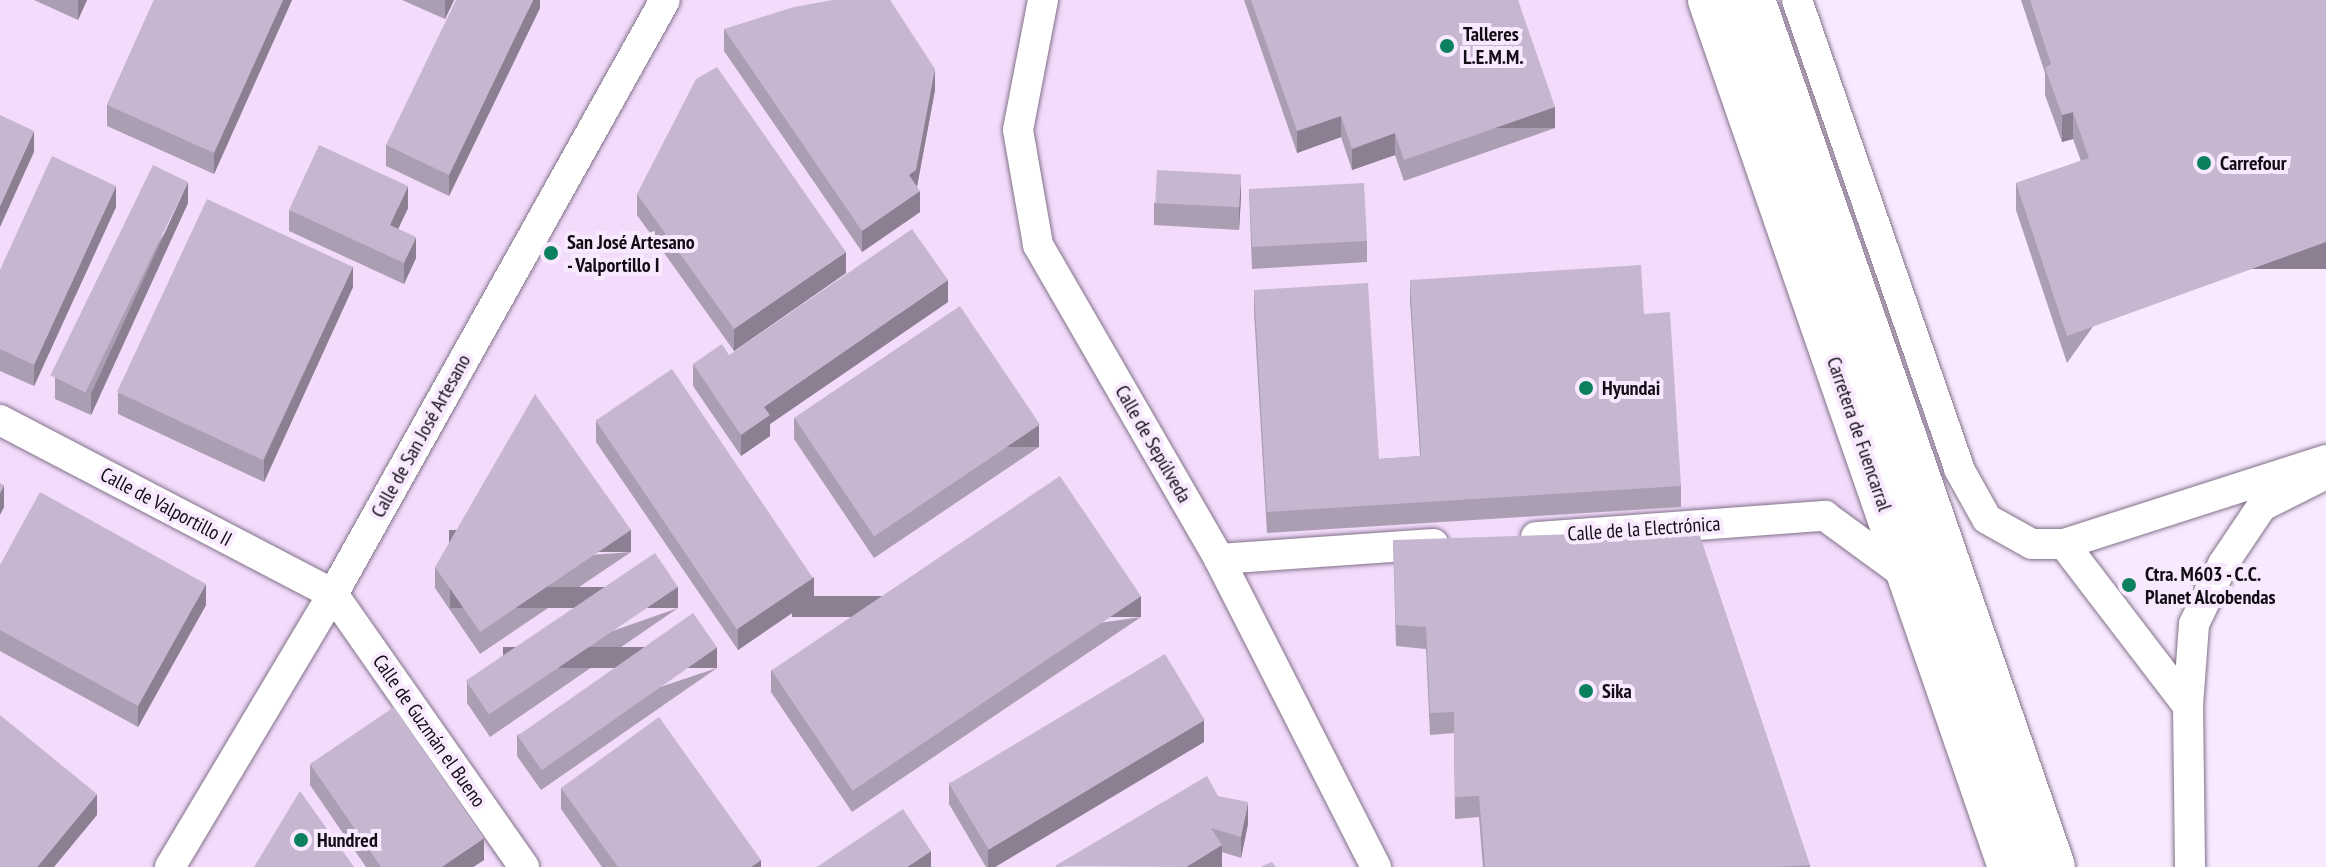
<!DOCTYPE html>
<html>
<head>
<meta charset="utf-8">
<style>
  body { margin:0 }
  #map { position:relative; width:2326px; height:867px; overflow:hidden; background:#f8e9fe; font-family:"PT Sans Narrow",sans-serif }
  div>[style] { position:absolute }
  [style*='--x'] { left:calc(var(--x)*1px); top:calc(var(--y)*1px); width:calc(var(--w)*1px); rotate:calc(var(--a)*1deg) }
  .built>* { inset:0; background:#f2dbfb }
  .roads { filter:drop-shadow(0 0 2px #827289) drop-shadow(0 0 2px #827289) }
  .street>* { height:30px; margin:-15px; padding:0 15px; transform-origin:15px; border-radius:15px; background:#fff }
  .highway>* { height:44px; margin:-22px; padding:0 22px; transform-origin:22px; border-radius:22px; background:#fff }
  .wall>* { inset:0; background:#ab9db2 }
  .shaded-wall>* { inset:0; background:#8b7f91; transform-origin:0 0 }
  .building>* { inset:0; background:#c7b6cf; transform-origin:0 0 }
  .dots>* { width:22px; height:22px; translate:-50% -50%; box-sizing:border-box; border:4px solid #f8e9fe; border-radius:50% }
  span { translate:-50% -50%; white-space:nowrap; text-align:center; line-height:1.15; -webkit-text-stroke:8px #f8e9fe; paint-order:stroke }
  .poi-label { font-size:20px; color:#120c15; font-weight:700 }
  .left { translate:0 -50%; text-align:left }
  .street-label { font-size:20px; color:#120c15 }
</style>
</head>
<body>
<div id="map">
  <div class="built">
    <div style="clip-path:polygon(0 0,1711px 0,2014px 867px,0 867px)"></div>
  </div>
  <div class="roads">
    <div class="street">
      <div style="--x:1043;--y:0;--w:132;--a:100.9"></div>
      <div style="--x:1018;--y:130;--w:117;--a:80.1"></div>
      <div style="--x:1038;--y:245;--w:362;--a:60"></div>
      <div style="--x:1219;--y:559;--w:346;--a:63"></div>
      <div style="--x:1797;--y:0;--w:496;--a:70.9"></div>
      <div style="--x:1959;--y:469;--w:57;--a:60.8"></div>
      <div style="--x:1987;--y:519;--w:51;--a:29.1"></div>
      <div style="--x:2032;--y:544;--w:32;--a:0"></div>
      <div style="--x:2064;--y:544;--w:275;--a:-17.8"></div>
      <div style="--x:0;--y:420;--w:376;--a:27.6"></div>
      <div style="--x:333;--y:594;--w:333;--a:55"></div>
      <div style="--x:1536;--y:537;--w:290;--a:-4.2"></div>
      <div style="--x:1825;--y:516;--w:102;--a:36.2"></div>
      <div style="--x:2064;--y:544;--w:204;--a:52.6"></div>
      <div style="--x:1219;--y:559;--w:215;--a:-4"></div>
      <div style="--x:170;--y:867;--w:318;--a:-59.2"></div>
      <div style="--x:333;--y:594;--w:680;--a:-60.8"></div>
      <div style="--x:2190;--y:867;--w:161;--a:-90.7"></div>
      <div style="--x:2188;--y:706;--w:82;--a:-85.8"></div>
      <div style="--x:2194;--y:624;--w:67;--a:-64.2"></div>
      <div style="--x:2223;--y:564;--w:70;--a:-56.1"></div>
      <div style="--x:2262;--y:506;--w:63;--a:-26.6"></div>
    </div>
    <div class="highway">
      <div style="--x:1710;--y:0;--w:917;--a:70.91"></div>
      <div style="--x:1753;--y:0;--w:917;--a:70.91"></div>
    </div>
  </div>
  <div class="wall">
    <div style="clip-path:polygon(34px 0,87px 0,78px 20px)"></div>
    <div style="clip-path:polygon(154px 0,292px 0,214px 174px,107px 126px,107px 105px)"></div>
    <div style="clip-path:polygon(402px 0,454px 0,445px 19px)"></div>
    <div style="clip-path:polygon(540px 0,540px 8px,449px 196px,386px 166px,386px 145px)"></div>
    <div style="clip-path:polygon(1244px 0,1518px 0,1555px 128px,1404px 181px,1395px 155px,1352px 170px,1341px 137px,1297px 153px)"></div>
    <div style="clip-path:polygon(2021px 0,2326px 0,2067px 363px,2016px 210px,2016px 183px,2081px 161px,2073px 139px,2062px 142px,2045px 95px,2045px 73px)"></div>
    <div style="clip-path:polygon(724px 29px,935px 90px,917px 186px,920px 212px,862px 252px,724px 51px)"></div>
    <div style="clip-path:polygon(1249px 189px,1367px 241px,1367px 262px,1252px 269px)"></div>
    <div style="clip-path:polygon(637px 194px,846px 273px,734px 351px,637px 215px)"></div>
    <div style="clip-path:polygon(1241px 197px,1239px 230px,1154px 225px,1154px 203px)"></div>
    <div style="clip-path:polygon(188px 203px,91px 415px,55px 399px,55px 377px)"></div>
    <div style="clip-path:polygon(116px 207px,34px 386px,0 371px,0 270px)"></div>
    <div style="clip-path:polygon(408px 208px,398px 229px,416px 258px,404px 284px,289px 231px,289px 210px)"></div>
    <div style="clip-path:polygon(1410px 280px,1644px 314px,1681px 486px,1681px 507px,1267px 533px,1254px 312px,1254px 290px,1379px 459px,1420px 456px,1410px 301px)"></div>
    <div style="clip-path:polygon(353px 287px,264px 482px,118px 414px,118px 393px)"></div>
    <div style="clip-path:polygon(948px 302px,770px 424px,770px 436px,741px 456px,693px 386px,693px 364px)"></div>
    <div style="clip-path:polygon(794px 418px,1039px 447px,874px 558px,794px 439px)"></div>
    <div style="clip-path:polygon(596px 421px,814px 598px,738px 650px,596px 442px)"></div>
    <div style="clip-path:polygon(1393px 540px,1810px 865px,1810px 867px,1483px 867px,1479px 817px,1455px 819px,1454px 733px,1430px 735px,1426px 649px,1396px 646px)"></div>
    <div style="clip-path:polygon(631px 552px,480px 654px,435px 588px,435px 567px)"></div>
    <div style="clip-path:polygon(0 565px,206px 605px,138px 727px,0 651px)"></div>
    <div style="clip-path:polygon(678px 608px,490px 737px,467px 703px,467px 682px)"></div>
    <div style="clip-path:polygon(1141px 617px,852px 812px,771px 692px,771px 670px)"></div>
    <div style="clip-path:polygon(717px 668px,541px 790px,517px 756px,517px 735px)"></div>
    <div style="clip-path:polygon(1204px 742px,995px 867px,986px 867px,949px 804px,949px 783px)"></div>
    <div style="clip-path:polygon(310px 764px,484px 860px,473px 867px,366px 867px,310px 785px)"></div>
    <div style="clip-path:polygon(561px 788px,761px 867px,602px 867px,561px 809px)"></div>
    <div style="clip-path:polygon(1218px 796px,1248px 824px,1241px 858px,1222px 852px,1055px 867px)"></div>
  </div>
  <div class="shaded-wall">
    <div style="clip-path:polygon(78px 0,87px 0,78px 20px)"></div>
    <div style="clip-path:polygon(283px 0,292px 0,214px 174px,214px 153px)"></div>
    <div style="clip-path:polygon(445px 0,454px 0,445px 19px)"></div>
    <div style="clip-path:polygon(533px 0,540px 0,540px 8px,449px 196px,449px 175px)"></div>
    <div style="clip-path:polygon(935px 69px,935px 90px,916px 192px,909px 175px)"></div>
    <div style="left:1555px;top:107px;width:21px;height:160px;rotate:90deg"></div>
    <div style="clip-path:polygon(2073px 112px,2073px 139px,2062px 142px,2062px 115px)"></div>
    <div style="clip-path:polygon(1341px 116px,1341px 137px,1297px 153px,1297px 131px)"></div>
    <div style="clip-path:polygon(34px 131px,34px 152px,0 227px,0 206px)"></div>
    <div style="clip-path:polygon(1395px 133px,1395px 155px,1352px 170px,1352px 149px)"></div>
    <div style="clip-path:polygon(1241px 175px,1241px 197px,1239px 230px,1239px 209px)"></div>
    <div style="clip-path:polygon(188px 182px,188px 203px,91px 415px,91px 394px)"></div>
    <div style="clip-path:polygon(116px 186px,116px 207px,34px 386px,34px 365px)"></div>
    <div style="clip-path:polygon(408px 186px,408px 208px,390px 246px,390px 225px)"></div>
    <div style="clip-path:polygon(920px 191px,920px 212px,862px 252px,862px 231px)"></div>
    <div style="clip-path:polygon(416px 237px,416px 258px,404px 284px,404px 263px)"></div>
    <div style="left:2326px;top:242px;width:27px;height:276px;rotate:90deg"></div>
    <div style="clip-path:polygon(846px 252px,846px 273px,734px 351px,734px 329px)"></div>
    <div style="clip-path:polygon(353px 266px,353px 287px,264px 482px,264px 460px)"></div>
    <div style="clip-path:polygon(948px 280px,948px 302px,770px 424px,770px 436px,741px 456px,741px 435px,764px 407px)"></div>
    <div style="left:1039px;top:425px;width:22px;height:199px;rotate:90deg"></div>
    <div style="clip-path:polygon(4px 485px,4px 507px,0 515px,0 493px)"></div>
    <div style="left:631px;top:530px;width:22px;height:182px;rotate:90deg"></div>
    <div style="clip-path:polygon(814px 577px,814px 598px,738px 650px,738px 629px)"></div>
    <div style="clip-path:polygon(206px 584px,206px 605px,138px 727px,138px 706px)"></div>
    <div style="left:678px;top:587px;width:21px;height:228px;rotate:90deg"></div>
    <div style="left:1141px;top:596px;width:21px;height:349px;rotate:90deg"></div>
    <div style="left:717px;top:647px;width:21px;height:214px;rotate:90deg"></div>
    <div style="clip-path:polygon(1204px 720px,1204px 742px,995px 867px,988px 867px,988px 849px)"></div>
    <div style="clip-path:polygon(97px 794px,97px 815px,54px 867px,37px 867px)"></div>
    <div style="clip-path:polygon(1248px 802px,1248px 824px,1241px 858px,1241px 837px)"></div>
    <div style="clip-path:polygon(484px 838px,484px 860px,473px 867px,442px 867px)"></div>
    <div style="clip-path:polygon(1222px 845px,1222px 867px,1186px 867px)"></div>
    <div style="clip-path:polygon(931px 851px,931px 867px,907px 867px)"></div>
    <div style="clip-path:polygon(761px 860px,761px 867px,751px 867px)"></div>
  </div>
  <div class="building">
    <div style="clip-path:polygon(154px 0,283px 0,214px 153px,107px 105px)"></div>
    <div style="clip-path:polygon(456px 0,533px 0,449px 175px,386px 145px)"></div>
    <div style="clip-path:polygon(833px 0,890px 0,935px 69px,916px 170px,909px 175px,920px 191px,862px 231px,724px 29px,794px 7px)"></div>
    <div style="clip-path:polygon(1251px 0,1518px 0,1555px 107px,1404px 160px,1395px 133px,1352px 149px,1341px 116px,1297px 131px)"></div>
    <div style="clip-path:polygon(2030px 0,2326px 0,2326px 242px,2067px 336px,2016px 183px,2089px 158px,2073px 112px,2062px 115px,2045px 68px,2051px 64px)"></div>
    <div style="clip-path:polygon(717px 67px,846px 252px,734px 329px,637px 194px,696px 79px)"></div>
    <div style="clip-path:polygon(0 115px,34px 131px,0 206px)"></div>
    <div style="clip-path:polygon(319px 145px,408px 186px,390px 225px,416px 237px,404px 263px,289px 210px)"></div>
    <div style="clip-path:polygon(52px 156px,116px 186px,34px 365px,0 349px,0 270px)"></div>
    <div style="left:153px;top:165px;width:39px;height:234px;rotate:26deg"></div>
    <div style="left:1157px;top:170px;width:84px;height:33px;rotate:3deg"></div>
    <div style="left:1364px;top:183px;width:58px;height:115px;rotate:87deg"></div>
    <div style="left:207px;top:199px;width:161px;height:213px;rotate:25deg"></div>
    <div style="clip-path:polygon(912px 229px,948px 280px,764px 407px,770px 415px,741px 435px,693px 364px,722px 344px,729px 355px)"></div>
    <div style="clip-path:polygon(1641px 265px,1644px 314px,1670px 312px,1681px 486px,1267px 512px,1254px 290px,1368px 283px,1379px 459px,1421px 456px,1410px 280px)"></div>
    <div style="left:960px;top:306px;width:143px;height:200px;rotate:56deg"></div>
    <div style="left:672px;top:369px;width:252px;height:92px;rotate:56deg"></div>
    <div style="clip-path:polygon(535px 394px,631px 530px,480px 632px,435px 567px)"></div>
    <div style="left:1060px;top:476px;width:145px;height:348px;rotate:56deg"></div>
    <div style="clip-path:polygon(0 483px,4px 485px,0 493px)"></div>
    <div style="clip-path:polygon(40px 492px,206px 584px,138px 706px,0 630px,0 565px)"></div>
    <div style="clip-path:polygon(1698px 530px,1810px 865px,1778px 867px,1485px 867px,1479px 796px,1455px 797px,1454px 712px,1430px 713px,1426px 627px,1396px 625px,1393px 540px)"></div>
    <div style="left:655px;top:553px;width:41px;height:228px;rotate:56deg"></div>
    <div style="left:693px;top:613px;width:42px;height:214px;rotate:55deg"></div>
    <div style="left:1165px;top:654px;width:77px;height:252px;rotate:59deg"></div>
    <div style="clip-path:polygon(394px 707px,484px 838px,442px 867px,381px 867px,310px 764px)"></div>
    <div style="clip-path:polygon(0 715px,97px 794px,37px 867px,0 867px)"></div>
    <div style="clip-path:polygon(659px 717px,761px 860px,751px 867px,618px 867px,561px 788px)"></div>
    <div style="clip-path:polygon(1207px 776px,1218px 796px,1248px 802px,1241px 837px,1211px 828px,1222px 845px,1186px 867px,1055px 866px)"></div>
    <div style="clip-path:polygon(300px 791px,354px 867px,254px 867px)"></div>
    <div style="clip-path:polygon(903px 809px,931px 851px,907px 867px,817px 867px)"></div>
    <div style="clip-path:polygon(1272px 862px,1276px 867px,1262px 867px,1262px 866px)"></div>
  </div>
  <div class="dots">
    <div style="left:1447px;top:46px;background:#0c805e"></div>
    <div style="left:2204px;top:163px;background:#0c805e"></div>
    <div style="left:551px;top:253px;background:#0c805e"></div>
    <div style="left:1586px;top:388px;background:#0c805e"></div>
    <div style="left:2129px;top:585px;background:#0c805e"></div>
    <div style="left:1586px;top:691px;background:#0c805e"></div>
    <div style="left:301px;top:840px;background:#0c805e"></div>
  </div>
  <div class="poi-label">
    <span class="left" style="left:1463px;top:46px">Talleres<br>L.E.M.M.</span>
    <span class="left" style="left:2220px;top:163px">Carrefour</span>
    <span class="left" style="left:567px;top:254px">San José Artesano<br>- Valportillo I</span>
    <span class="left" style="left:1602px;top:388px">Hyundai</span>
    <span class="left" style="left:2145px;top:586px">Ctra. M603 - C.C.<br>Planet Alcobendas</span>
    <span class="left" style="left:1602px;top:691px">Sika</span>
    <span class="left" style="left:317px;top:840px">Hundred</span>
  </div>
  <div class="street-label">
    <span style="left:1859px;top:434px;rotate:71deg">Carretera de Fuencarral</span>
    <span style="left:421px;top:436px;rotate:-61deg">Calle de San José Artesano</span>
    <span style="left:1153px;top:444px;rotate:60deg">Calle de Sepúlveda</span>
    <span style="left:166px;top:507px;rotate:28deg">Calle de Valportillo II</span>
    <span style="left:1644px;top:529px;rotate:-4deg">Calle de la Electrónica</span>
    <span style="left:429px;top:731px;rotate:55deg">Calle de Guzmán el Bueno</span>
  </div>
</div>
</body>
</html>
